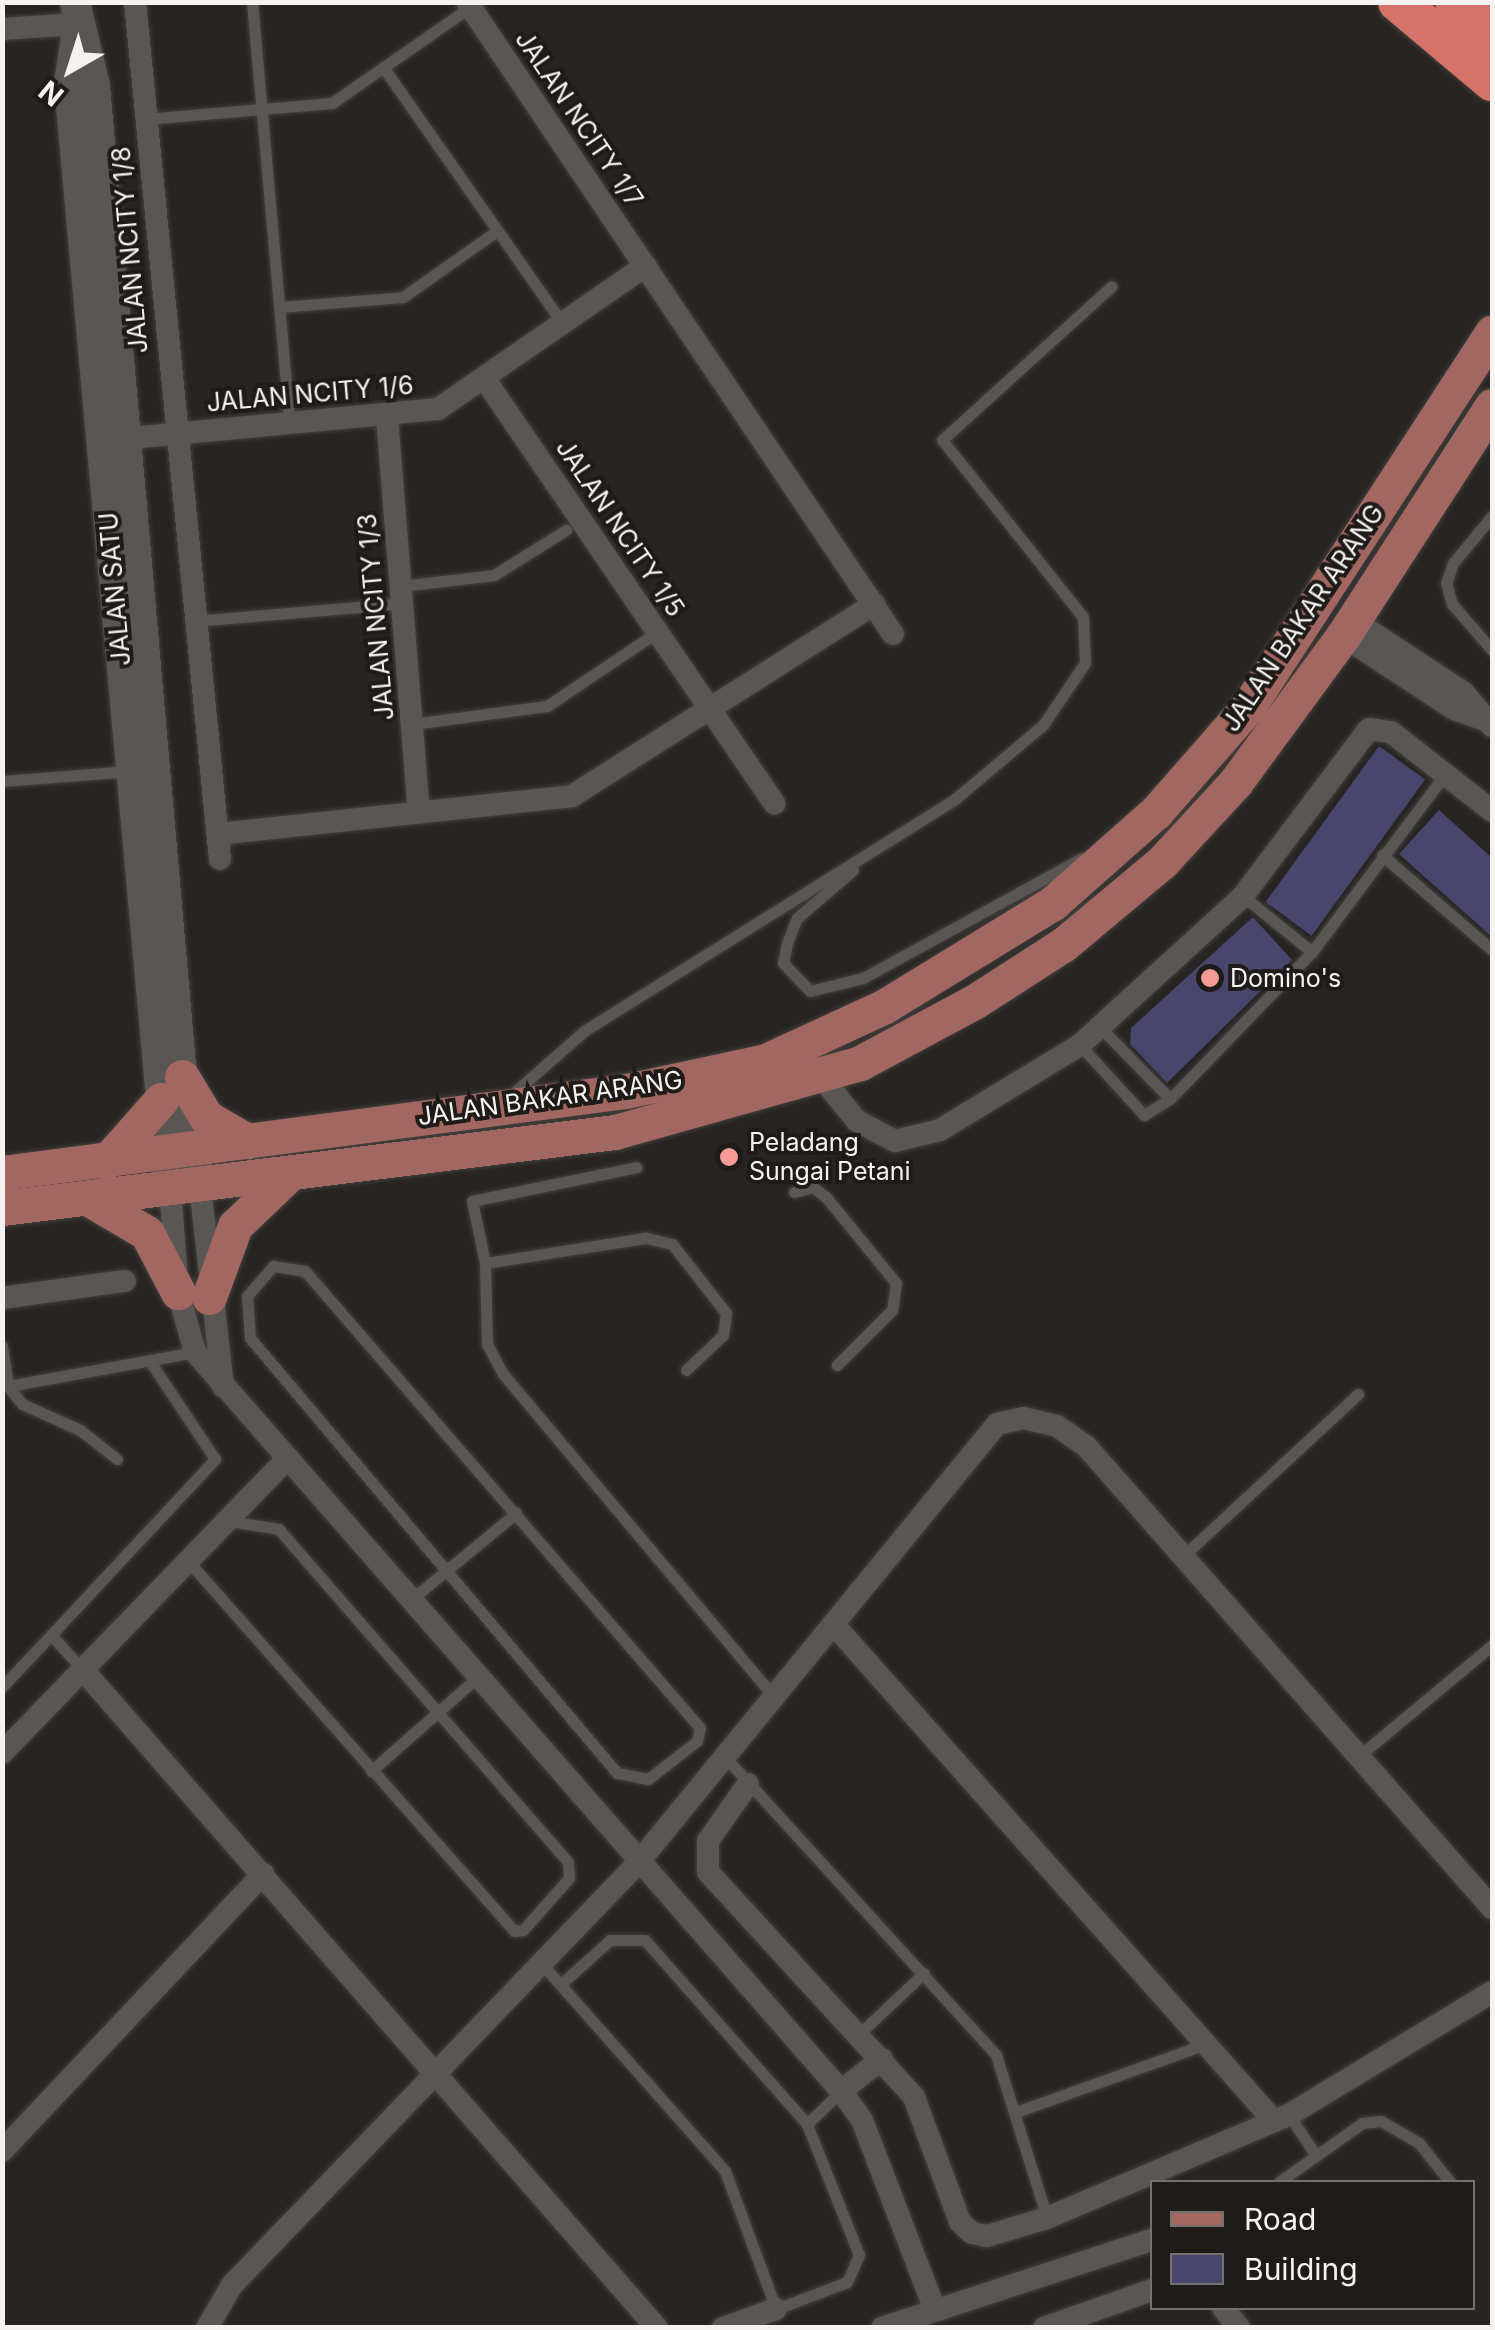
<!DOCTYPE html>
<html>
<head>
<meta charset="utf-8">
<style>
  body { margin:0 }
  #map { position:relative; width:1495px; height:2330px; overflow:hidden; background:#272422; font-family:Inter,sans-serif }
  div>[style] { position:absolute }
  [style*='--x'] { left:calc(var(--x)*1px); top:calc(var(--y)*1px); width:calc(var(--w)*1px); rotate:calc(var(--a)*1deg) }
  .building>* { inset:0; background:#48466c; transform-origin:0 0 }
  .roads { filter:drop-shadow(0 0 2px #42403e) drop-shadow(0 0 2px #42403e) }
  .lane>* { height:11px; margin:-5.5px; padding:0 5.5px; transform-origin:5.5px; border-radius:5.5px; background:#595653 }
  .street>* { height:22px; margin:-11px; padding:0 11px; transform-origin:11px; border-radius:11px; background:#595653 }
  .secondary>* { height:30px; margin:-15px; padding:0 15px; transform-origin:15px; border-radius:15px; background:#595653 }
  .primary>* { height:35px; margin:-17.5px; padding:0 17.5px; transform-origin:17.5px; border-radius:17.5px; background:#a36761 }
  .highway>* { height:40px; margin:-20px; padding:0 20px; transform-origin:20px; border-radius:20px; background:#d5736a }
  .dots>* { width:28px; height:28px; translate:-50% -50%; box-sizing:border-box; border:5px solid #1e1b18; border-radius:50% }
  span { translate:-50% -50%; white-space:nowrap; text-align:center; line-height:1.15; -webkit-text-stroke:8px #1e1b18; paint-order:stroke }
  .street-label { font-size:25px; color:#f5f3f1 }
  .poi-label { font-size:25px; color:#f5f3f1 }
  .left { translate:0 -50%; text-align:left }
  .frame { position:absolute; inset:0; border:5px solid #f5f3f1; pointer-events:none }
  .legend { position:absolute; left:1150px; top:2180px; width:325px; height:130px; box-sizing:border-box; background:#1e1b18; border:2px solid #74716f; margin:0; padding:12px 18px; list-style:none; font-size:30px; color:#f5f3f1 }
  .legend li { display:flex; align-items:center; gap:20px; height:50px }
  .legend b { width:50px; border:2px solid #74716f }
  .north { position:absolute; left:20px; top:20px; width:100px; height:100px; -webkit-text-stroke:8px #1e1b18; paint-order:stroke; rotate:219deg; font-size:28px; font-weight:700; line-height:40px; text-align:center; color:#f5f3f1 }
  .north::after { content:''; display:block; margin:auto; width:35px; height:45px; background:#f5f3f1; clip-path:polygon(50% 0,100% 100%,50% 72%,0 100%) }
</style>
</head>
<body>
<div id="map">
  <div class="building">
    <div style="left:1379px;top:746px;width:57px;height:193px;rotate:36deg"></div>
    <div style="clip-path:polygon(1439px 810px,1492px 858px,1492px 937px,1399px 854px)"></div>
    <div style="clip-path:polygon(1253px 917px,1292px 960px,1167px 1083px,1130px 1044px,1131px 1028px)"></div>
  </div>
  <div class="roads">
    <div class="lane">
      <div style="--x:252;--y:2;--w:424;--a:84.9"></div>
      <div style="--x:383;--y:67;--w:312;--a:55"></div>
      <div style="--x:145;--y:119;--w:188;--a:-4.9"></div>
      <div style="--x:332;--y:103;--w:168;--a:-34.8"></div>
      <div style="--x:280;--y:307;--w:123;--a:-4.6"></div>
      <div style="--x:403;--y:297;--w:115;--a:-35.1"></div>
      <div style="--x:1492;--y:516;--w:61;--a:129.7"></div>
      <div style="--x:1453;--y:563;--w:21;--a:109"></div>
      <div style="--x:1446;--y:583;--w:22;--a:74"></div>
      <div style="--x:1452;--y:604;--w:61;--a:49"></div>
      <div style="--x:401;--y:586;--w:94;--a:-6.7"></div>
      <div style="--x:494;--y:575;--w:85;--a:-32"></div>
      <div style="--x:194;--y:621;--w:209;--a:-4.9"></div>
      <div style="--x:412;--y:724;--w:136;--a:-7.6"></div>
      <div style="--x:547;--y:706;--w:133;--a:-33.9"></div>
      <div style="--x:2;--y:781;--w:126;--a:-4.5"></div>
      <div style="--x:1382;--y:855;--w:145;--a:40.8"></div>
      <div style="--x:853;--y:870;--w:74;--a:139.4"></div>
      <div style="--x:797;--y:918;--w:27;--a:112"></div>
      <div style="--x:787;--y:943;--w:20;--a:101"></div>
      <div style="--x:783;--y:963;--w:39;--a:46"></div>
      <div style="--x:810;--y:991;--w:55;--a:-13.8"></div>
      <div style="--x:863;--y:978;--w:250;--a:-28.7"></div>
      <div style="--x:1243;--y:896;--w:89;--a:39.1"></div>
      <div style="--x:1100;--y:1027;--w:100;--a:45.8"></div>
      <div style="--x:1080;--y:1045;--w:95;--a:47.6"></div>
      <div style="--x:1144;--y:1115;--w:31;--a:-32"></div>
      <div style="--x:1170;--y:1099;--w:204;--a:-46"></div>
      <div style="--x:1312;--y:952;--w:224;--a:-53.2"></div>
      <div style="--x:509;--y:1097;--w:100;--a:-41.3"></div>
      <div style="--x:584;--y:1031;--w:438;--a:-32"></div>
      <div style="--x:955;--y:799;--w:115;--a:-40.1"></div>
      <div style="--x:1043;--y:725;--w:75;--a:-55.9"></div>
      <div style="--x:1085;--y:663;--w:46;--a:-92.5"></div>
      <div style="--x:1083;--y:617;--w:226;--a:-128.5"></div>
      <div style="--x:942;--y:440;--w:229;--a:-42.2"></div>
      <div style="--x:794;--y:1192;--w:20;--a:-15"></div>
      <div style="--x:813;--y:1187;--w:16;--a:38"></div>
      <div style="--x:826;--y:1197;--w:111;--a:50.9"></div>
      <div style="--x:896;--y:1283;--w:27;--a:98"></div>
      <div style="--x:892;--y:1310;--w:78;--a:135"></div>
      <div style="--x:485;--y:1263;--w:63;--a:-101.8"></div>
      <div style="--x:472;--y:1201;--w:168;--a:-11.6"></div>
      <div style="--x:273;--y:1266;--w:32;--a:9"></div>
      <div style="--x:305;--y:1271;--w:604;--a:49.16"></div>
      <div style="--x:700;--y:1728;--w:13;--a:103"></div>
      <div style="--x:697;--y:1741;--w:62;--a:142.2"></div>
      <div style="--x:648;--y:1779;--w:32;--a:-169"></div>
      <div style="--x:617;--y:1773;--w:569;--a:-130.15"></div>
      <div style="--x:250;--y:1338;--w:42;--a:-94.1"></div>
      <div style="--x:247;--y:1296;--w:40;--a:-49"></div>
      <div style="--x:2;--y:1346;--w:40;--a:81.5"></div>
      <div style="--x:8;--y:1386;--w:23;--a:52"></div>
      <div style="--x:22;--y:1404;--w:64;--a:24.1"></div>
      <div style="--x:80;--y:1430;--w:47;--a:38.1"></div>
      <div style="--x:686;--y:1370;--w:51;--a:-43.4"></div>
      <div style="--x:723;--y:1335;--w:22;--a:-82"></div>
      <div style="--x:726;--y:1313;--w:88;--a:-128"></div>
      <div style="--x:672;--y:1244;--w:28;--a:-167"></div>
      <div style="--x:645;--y:1238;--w:162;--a:171.1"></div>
      <div style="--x:485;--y:1263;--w:81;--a:88.6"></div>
      <div style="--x:487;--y:1344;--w:34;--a:62"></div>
      <div style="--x:503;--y:1374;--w:423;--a:50"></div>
      <div style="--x:8;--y:1386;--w:190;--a:-10.3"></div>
      <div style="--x:1182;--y:1557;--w:240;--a:-42.8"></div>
      <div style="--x:189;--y:1562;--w:492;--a:48.6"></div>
      <div style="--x:514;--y:1931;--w:9;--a:-6"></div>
      <div style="--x:523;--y:1930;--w:69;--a:-48.5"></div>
      <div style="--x:569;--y:1878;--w:16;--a:-94"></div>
      <div style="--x:568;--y:1862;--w:441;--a:-131"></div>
      <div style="--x:279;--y:1529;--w:51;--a:-170.9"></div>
      <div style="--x:413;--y:1598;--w:134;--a:-39.5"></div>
      <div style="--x:83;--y:1670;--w:47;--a:-132.4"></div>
      <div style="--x:51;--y:1635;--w:241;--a:-47"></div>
      <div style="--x:215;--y:1459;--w:112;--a:-123.7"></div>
      <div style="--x:2;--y:1687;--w:71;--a:-46.7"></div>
      <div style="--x:1359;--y:1756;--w:173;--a:-39.8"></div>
      <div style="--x:726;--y:1758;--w:401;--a:47.7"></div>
      <div style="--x:996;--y:2055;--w:171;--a:72.6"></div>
      <div style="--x:371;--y:1771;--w:145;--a:-41.4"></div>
      <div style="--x:542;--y:1964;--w:276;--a:48.5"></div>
      <div style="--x:725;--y:2171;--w:147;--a:69.7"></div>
      <div style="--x:776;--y:2309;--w:76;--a:-20.8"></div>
      <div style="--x:847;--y:2282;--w:30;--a:-66"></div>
      <div style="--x:859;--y:2255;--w:141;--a:-111.7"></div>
      <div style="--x:807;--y:2124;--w:245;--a:-131.4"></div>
      <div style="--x:645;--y:1940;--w:35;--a:180"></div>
      <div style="--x:610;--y:1940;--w:66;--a:138.1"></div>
      <div style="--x:859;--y:2034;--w:89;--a:-43.2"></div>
      <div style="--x:1016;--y:2112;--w:202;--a:-19.7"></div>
      <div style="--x:1289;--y:2115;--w:47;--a:56.3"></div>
      <div style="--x:807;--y:2124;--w:47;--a:-44.1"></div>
      <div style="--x:1279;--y:2182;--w:102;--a:-35.4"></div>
      <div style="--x:1362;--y:2123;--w:19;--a:-6"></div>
      <div style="--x:1381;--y:2121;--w:44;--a:30.1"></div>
      <div style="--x:1419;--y:2143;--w:50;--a:51.5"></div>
    </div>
    <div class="street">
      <div style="--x:135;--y:2;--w:861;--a:84.34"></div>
      <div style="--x:467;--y:2;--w:762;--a:56.02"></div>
      <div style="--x:2;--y:29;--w:75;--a:-3.8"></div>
      <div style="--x:484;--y:378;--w:515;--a:55.69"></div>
      <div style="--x:387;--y:417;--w:397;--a:85.4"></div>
      <div style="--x:110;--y:440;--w:329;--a:-5.4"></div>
      <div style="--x:438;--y:409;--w:252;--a:-34.6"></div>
      <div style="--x:1353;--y:620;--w:133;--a:33.3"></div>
      <div style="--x:1464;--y:693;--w:43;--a:49.7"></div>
      <div style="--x:1343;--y:636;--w:133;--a:33.3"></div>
      <div style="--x:1454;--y:709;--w:33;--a:20"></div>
      <div style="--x:218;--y:834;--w:356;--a:-6.1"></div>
      <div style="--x:572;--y:796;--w:358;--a:-32.4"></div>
      <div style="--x:821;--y:1077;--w:57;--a:50.7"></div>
      <div style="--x:857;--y:1121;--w:43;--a:27.8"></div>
      <div style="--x:895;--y:1141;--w:46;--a:-13.7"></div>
      <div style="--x:940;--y:1130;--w:164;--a:-31.3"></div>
      <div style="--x:1080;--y:1045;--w:221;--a:-42.4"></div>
      <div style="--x:1243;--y:896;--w:209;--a:-53"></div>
      <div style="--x:1369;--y:729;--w:22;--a:8"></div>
      <div style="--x:1391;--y:732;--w:128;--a:38"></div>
      <div style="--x:200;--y:1187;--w:201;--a:83.4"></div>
      <div style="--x:170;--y:1188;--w:104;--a:85.6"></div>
      <div style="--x:178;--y:1292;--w:62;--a:74.2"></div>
      <div style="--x:195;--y:1352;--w:982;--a:48.84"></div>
      <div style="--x:841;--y:2091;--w:36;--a:54"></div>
      <div style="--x:862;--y:2120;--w:201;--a:69"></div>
      <div style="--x:2;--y:1298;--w:124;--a:-7.9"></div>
      <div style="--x:835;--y:1626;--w:662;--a:48.43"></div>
      <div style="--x:84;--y:1671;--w:872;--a:48.91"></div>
      <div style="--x:2;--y:1753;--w:411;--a:-45.9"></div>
      <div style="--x:748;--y:1784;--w:70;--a:125.1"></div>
      <div style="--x:708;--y:1841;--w:31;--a:90"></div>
      <div style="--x:708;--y:1872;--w:305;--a:47.5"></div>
      <div style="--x:914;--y:2097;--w:133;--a:69.8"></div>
      <div style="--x:960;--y:2222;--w:16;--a:43"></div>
      <div style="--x:972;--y:2233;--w:15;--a:11"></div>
      <div style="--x:987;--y:2236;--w:63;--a:-16.7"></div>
      <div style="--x:1047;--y:2218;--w:263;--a:-23.1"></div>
      <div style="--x:1289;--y:2115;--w:237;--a:-31.2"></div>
      <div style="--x:841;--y:2091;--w:52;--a:-38"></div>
      <div style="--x:2;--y:2151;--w:381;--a:-46.7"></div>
      <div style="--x:1223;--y:2308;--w:26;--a:51"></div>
      <div style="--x:207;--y:2328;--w:50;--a:-59.8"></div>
      <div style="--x:232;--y:2285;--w:584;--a:-46.11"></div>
      <div style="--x:637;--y:1864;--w:569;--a:-50.71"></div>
      <div style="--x:997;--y:1424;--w:27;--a:-13"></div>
      <div style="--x:1023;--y:1418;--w:35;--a:13"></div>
      <div style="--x:1057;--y:1426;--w:35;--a:35"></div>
      <div style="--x:1086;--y:1446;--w:615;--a:48.69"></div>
      <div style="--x:723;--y:2328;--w:56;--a:-19.7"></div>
      <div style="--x:882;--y:2328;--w:284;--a:-18.1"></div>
      <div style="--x:1044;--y:2328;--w:114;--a:-19.4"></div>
    </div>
    <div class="secondary">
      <div style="--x:75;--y:2;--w:86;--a:76.6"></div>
      <div style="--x:95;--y:86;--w:995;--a:84.98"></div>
      <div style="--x:182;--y:1077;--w:93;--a:80.1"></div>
      <div style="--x:76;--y:37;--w:48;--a:98.5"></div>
      <div style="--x:69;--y:84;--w:1096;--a:84.82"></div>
    </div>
    <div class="primary">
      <div style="--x:182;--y:1077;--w:47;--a:59"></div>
      <div style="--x:206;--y:1117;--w:48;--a:30.3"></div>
      <div style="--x:106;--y:1162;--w:83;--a:-48.4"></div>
      <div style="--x:2;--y:1173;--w:629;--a:-7.49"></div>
      <div style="--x:626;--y:1091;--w:143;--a:-12.1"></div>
      <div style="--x:766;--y:1061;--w:131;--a:-24.8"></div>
      <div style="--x:885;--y:1006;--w:197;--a:-31.5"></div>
      <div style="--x:1053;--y:903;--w:137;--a:-41.5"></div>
      <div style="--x:1156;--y:812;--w:140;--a:-48.8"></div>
      <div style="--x:1248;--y:707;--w:447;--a:-56.9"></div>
      <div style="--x:89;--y:1199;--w:67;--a:30.4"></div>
      <div style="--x:147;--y:1233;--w:67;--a:62.3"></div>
      <div style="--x:2;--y:1208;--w:618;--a:-7.07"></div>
      <div style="--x:615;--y:1132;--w:255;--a:-15.7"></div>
      <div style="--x:860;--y:1063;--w:129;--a:-28.2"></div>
      <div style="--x:974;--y:1002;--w:107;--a:-32.8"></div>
      <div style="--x:1064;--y:944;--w:128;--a:-39.9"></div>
      <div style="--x:1162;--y:862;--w:108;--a:-47.3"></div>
      <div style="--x:1235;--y:783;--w:182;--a:-53.7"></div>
      <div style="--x:1343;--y:636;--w:274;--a:-57.1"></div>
      <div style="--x:209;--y:1297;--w:76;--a:-69.9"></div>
      <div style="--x:235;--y:1226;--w:71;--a:-43.9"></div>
    </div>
    <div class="highway">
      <div style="--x:1398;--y:2;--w:123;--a:40"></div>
      <div style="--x:1455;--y:2;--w:48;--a:40"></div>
    </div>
  </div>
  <div class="dots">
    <div style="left:1210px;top:978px;background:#f59b97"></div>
    <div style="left:729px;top:1157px;background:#f59b97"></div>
  </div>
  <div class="street-label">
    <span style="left:579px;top:119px;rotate:56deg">JALAN NCITY 1/7</span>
    <span style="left:130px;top:250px;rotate:-95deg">JALAN NCITY 1/8</span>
    <span style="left:310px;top:394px;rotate:-5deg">JALAN NCITY 1/6</span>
    <span style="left:620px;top:528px;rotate:56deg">JALAN NCITY 1/5</span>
    <span style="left:115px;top:589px;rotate:-95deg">JALAN SATU</span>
    <span style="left:376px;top:617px;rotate:-95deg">JALAN NCITY 1/3</span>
    <span style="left:1303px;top:618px;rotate:-56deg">JALAN BAKAR ARANG</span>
    <span style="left:550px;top:1098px;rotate:-8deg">JALAN BAKAR ARANG</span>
  </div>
  <div class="poi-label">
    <span class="left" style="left:1230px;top:978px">Domino's</span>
    <span class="left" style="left:749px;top:1157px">Peladang<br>Sungai Petani</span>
  </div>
  <div class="frame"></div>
  <ul class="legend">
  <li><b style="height:12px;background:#a36761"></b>Road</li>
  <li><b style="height:28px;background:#48466c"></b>Building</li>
  </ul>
  <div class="north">N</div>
</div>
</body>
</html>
